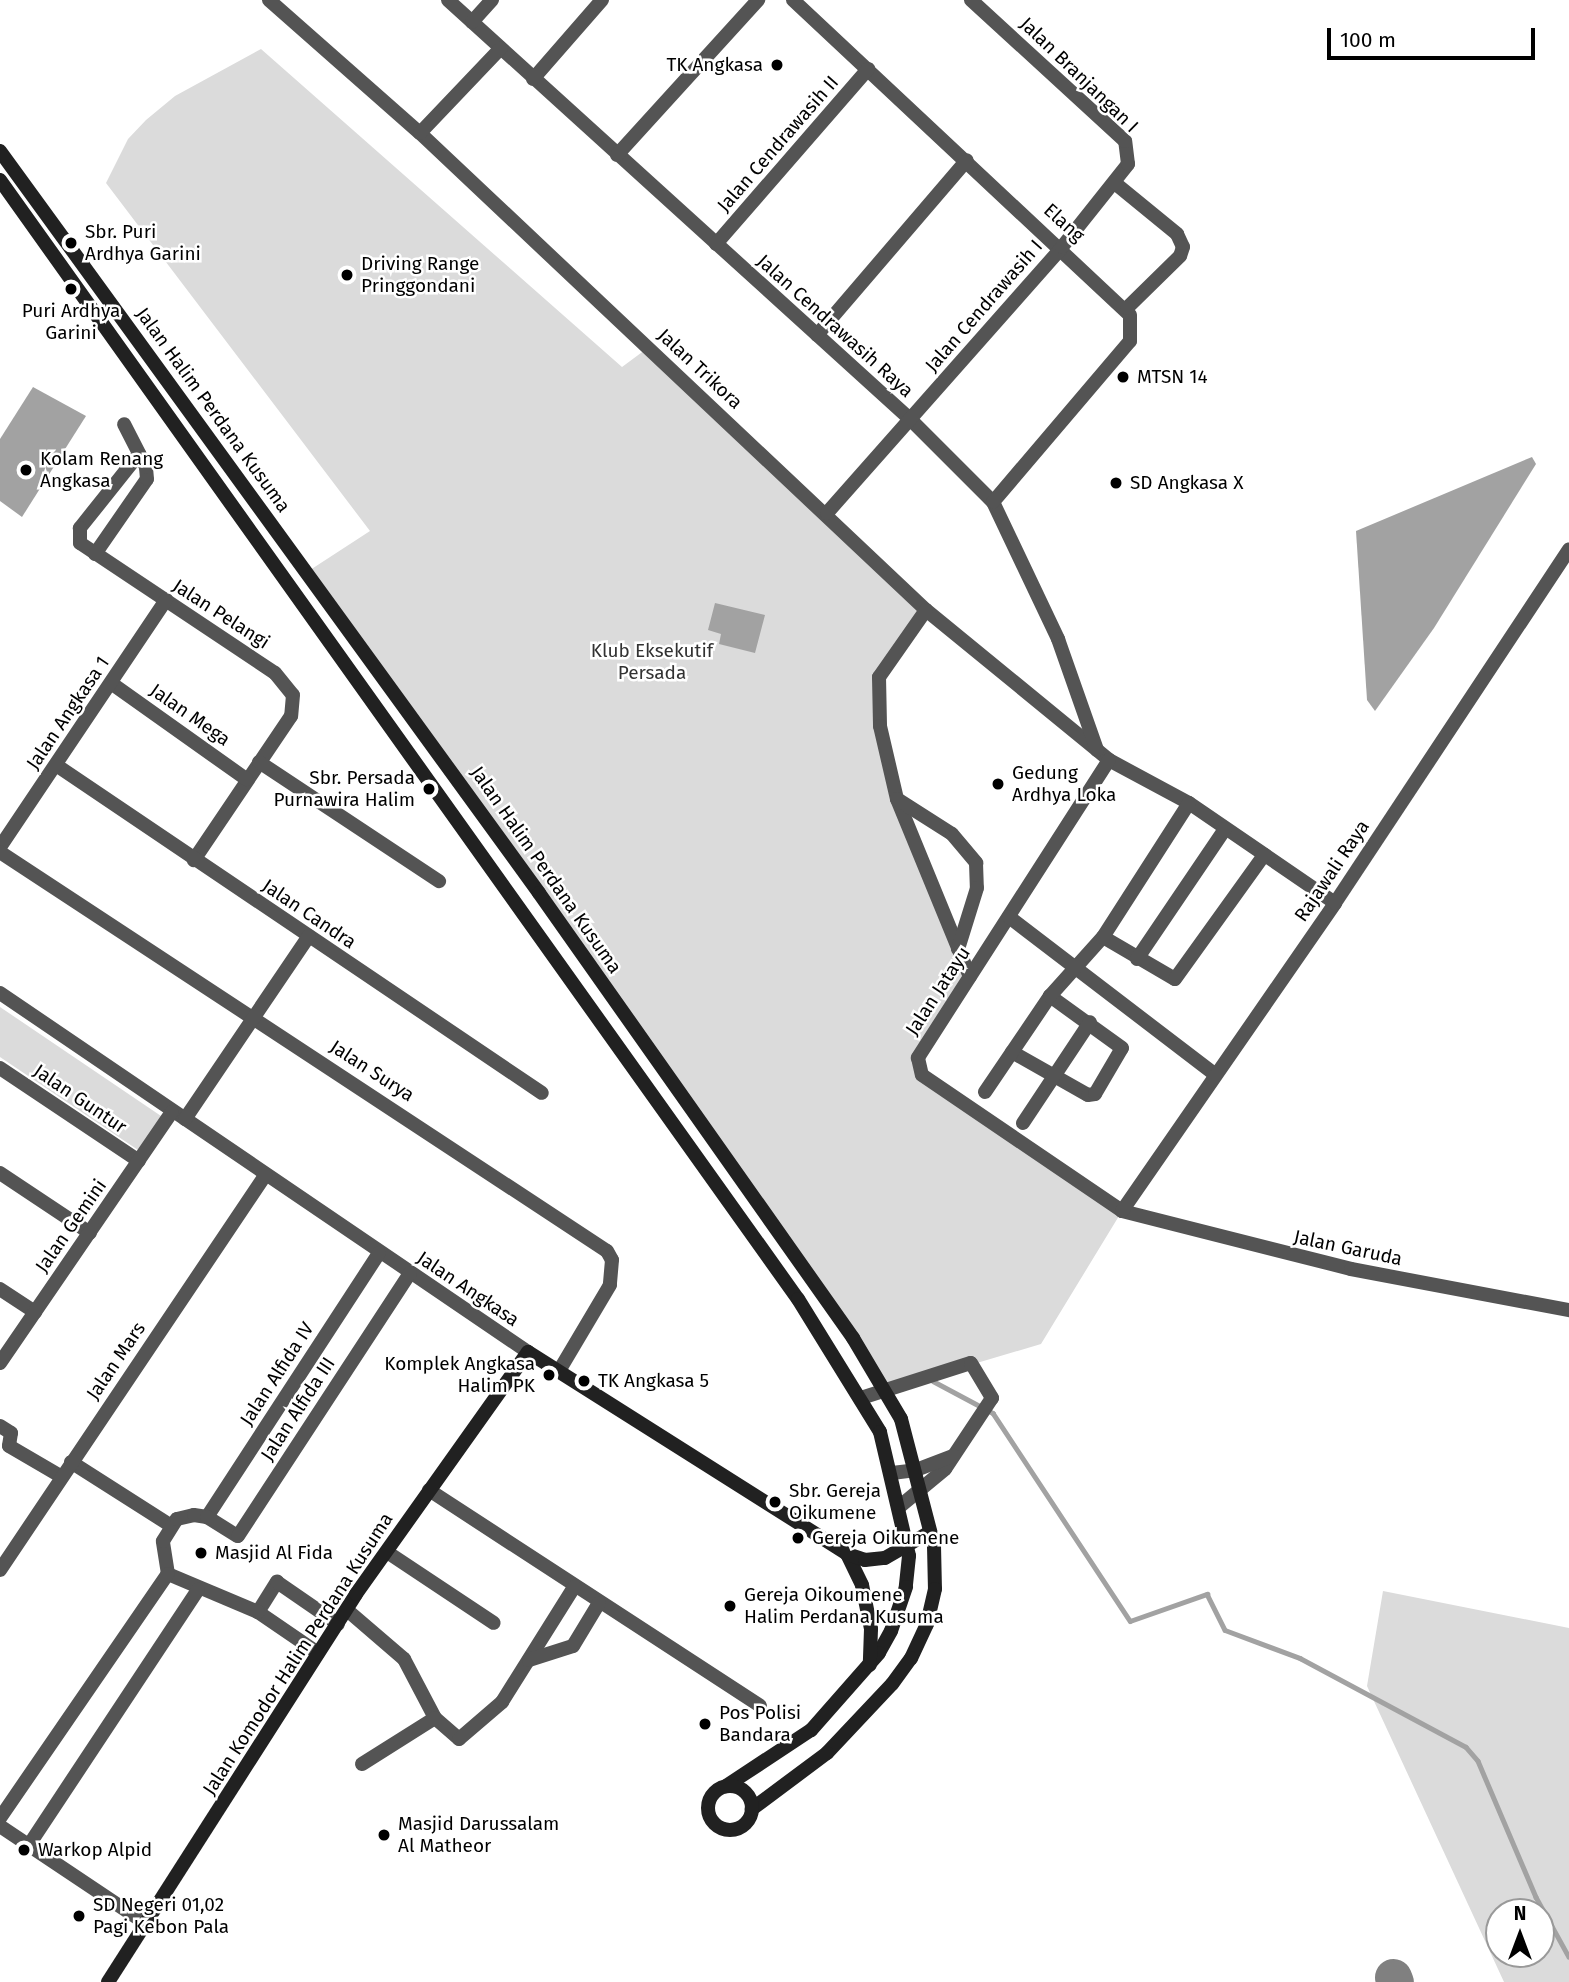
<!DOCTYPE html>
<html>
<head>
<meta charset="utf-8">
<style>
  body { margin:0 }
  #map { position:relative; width:1569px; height:1982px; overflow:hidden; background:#fff; font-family:"Fira Sans",sans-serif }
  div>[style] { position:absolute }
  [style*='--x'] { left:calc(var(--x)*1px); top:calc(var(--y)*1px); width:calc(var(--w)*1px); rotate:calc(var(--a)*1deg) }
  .green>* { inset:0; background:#dbdbdb }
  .water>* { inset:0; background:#a2a2a2 }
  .stream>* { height:4.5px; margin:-2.25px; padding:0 2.25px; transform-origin:2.25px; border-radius:2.25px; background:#a2a2a2 }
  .taxiway>* { height:37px; margin:-18.5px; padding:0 18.5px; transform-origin:18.5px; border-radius:18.5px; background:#808080 }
  .street>* { height:14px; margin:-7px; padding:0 7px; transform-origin:7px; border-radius:7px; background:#545454 }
  .secondary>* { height:14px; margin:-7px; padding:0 7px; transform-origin:7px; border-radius:7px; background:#212121 }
  .secondary>.ring { margin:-7px; padding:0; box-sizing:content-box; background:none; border:14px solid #212121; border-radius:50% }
  .dots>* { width:19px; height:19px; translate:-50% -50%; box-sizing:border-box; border:4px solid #fff; border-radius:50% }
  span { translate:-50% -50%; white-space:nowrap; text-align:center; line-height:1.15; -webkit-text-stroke:5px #fff; paint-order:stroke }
  .poi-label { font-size:19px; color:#000 }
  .right { translate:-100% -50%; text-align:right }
  .left { translate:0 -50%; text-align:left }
  .street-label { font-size:19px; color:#000 }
  .park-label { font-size:19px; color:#323232 }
  .north { position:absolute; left:1485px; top:1898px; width:70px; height:70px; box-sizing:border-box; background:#fff; border:2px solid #999; border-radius:50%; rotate:0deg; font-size:19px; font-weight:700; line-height:28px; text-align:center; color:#000 }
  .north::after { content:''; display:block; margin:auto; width:24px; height:32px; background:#000; clip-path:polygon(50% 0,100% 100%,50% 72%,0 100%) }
  .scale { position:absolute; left:1327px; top:28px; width:208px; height:32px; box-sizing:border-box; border:4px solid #000; border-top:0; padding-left:9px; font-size:21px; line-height:24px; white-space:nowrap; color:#000; -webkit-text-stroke:5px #fff; paint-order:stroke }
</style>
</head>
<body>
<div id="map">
  <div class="green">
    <div style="clip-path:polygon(261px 49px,622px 367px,649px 347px,926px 610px,879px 677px,885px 762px,970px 977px,918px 1069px,1122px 1211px,1041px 1344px,886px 1390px,307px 572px,370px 531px,106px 183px,128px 139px,146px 120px,175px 96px)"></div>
    <div style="clip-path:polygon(0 1007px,164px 1118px,141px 1152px,0 1057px)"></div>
    <div style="clip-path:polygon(evenodd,1383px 1591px,1569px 1628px,1569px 1982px,1504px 1982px,1367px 1686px,1383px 1591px,1499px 1912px,1541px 1912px,1541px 1954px,1499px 1954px,1499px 1912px)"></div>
  </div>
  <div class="water">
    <div style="clip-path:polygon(33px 387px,86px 416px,22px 517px,0 501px,0 439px)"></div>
    <div style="clip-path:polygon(1532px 457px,1536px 464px,1434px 628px,1375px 711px,1367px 700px,1356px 531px)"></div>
    <div style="clip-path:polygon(715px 603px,765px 615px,755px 653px,719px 644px,721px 634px,708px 630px)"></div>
  </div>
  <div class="stream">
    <div style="--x:933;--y:1381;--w:68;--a:28.1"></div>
    <div style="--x:993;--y:1413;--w:249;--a:56.6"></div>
    <div style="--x:1130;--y:1621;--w:82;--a:-19.3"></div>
    <div style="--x:1207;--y:1594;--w:40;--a:63.4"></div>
    <div style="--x:1225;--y:1630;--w:80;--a:20.5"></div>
    <div style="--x:1300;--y:1658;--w:188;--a:28.2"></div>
    <div style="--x:1466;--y:1747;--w:18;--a:49"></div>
    <div style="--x:1478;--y:1761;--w:148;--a:66.9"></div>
    <div style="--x:1536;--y:1897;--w:68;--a:61.2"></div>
  </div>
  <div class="taxiway">
    <div style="--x:1393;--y:1977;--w:5;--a:68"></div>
  </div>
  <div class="street">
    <div style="--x:269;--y:0;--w:201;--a:41.4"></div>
    <div style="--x:420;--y:133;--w:695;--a:43.31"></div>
    <div style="--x:926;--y:610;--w:237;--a:39.3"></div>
    <div style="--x:1109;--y:760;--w:91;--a:28.3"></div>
    <div style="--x:1189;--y:803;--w:177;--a:34.4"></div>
    <div style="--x:448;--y:0;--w:624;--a:42.21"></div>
    <div style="--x:910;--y:419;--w:117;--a:45"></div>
    <div style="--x:993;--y:502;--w:152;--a:64.6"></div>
    <div style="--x:1058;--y:639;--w:118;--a:70.6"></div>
    <div style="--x:793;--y:0;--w:461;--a:43.1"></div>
    <div style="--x:1130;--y:315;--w:26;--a:90"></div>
    <div style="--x:1130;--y:341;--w:211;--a:130.4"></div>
    <div style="--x:472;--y:22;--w:30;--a:-48"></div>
    <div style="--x:533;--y:79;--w:105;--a:-48.9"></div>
    <div style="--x:420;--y:133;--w:117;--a:-46.4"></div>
    <div style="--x:617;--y:155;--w:210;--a:-47.7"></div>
    <div style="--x:1116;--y:184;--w:79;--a:39.3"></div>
    <div style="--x:1177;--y:234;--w:14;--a:65"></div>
    <div style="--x:1183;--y:247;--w:9;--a:108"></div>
    <div style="--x:1180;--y:256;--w:74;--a:135.5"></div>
    <div style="--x:716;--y:244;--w:232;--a:-49"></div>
    <div style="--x:817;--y:335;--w:230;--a:-49.4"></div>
    <div style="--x:139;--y:454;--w:95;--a:128.6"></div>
    <div style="--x:80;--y:528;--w:15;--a:90"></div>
    <div style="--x:80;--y:543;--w:234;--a:33.7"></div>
    <div style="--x:275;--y:673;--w:28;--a:51"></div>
    <div style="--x:293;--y:695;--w:21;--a:95"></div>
    <div style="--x:291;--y:716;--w:174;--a:124"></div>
    <div style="--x:827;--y:513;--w:355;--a:-48.5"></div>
    <div style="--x:1062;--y:247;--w:106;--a:-51.5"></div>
    <div style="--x:1128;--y:164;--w:23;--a:-97"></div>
    <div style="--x:1125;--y:141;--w:209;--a:-137.5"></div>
    <div style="--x:95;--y:554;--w:91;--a:-55.3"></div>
    <div style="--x:147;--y:479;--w:12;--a:-95"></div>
    <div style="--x:146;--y:467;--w:48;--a:-117.1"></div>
    <div style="--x:926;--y:610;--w:82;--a:125"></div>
    <div style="--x:879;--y:677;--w:49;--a:88.8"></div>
    <div style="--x:880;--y:726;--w:75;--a:76.9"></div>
    <div style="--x:897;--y:799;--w:192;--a:67.7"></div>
    <div style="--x:111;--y:683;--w:166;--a:35.4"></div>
    <div style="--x:1109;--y:760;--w:354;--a:122.7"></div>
    <div style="--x:918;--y:1058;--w:17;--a:77"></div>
    <div style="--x:922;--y:1075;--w:242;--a:34.2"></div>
    <div style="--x:1122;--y:1211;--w:236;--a:14.2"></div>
    <div style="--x:1351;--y:1269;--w:222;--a:10.7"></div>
    <div style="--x:259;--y:762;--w:216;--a:33.5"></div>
    <div style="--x:56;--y:765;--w:586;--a:34.02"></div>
    <div style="--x:897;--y:799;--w:65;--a:32.5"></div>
    <div style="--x:952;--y:834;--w:38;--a:50"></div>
    <div style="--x:976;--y:863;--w:25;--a:88"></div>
    <div style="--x:977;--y:888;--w:64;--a:107.3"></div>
    <div style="--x:0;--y:847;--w:298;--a:-56.1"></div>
    <div style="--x:0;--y:852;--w:726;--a:33.32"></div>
    <div style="--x:607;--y:1251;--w:10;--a:61"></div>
    <div style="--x:612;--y:1260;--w:25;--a:95"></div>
    <div style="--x:610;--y:1285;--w:100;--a:120.7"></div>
    <div style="--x:1009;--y:917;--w:260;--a:37.4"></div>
    <div style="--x:1103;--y:937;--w:83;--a:30.3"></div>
    <div style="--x:1175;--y:979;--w:153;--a:-54.3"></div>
    <div style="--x:1137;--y:959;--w:157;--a:-55.9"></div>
    <div style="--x:0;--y:993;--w:638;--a:34.21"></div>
    <div style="--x:1012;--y:1052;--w:87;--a:29.5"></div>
    <div style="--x:1088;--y:1095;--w:7;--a:-8"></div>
    <div style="--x:1095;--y:1094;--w:53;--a:-59.6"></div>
    <div style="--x:1122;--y:1048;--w:89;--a:-144.2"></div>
    <div style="--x:0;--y:1068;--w:167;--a:33.8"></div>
    <div style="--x:985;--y:1092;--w:116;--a:-55.9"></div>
    <div style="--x:1050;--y:996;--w:79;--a:-48.1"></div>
    <div style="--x:1103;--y:937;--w:159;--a:-57.3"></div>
    <div style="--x:185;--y:1119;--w:221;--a:-55.9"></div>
    <div style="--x:1023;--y:1123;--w:121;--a:-56.4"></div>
    <div style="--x:0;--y:1173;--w:108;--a:33.7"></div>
    <div style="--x:1122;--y:1211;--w:374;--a:-55.3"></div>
    <div style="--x:1335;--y:903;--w:424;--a:-56.5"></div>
    <div style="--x:0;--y:1289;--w:42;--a:33.3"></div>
    <div style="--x:0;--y:1363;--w:304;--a:-55.6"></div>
    <div style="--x:861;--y:1398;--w:115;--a:-17.7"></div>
    <div style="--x:971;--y:1363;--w:41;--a:59"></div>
    <div style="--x:992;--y:1398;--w:85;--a:123.5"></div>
    <div style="--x:945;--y:1469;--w:60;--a:140.4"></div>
    <div style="--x:0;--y:1426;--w:13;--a:32"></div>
    <div style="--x:11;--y:1433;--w:13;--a:99"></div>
    <div style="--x:9;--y:1446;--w:61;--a:30.3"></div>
    <div style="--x:71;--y:1462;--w:117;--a:32.5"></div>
    <div style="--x:892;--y:1473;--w:24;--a:-7"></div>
    <div style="--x:916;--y:1470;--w:40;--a:-21"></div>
    <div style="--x:429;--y:1490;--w:395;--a:33.1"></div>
    <div style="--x:207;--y:1517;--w:315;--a:-56.9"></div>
    <div style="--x:387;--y:1552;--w:128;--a:33.6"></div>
    <div style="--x:0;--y:1570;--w:476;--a:-56.1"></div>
    <div style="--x:347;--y:1610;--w:75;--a:40.7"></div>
    <div style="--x:404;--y:1659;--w:67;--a:62.3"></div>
    <div style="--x:435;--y:1718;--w:32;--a:41"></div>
    <div style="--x:459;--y:1739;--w:57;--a:-40.7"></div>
    <div style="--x:502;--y:1702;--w:136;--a:-57.9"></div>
    <div style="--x:258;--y:1612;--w:36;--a:-58"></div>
    <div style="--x:277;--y:1582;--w:74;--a:34.5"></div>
    <div style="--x:318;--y:1653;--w:73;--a:-145.7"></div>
    <div style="--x:258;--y:1612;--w:98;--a:-157.1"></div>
    <div style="--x:168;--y:1574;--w:33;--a:-99"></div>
    <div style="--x:163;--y:1541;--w:26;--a:-58"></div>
    <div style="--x:177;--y:1519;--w:17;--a:-13"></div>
    <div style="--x:194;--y:1515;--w:13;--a:9"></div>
    <div style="--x:207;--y:1517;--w:36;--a:32"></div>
    <div style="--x:238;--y:1536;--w:314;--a:-56.8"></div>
    <div style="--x:529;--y:1660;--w:46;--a:-17.7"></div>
    <div style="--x:573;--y:1646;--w:50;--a:-58.8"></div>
    <div style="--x:362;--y:1764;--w:86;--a:-32.2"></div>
    <div style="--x:0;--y:1818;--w:296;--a:-55.5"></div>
    <div style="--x:0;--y:1826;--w:174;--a:33.8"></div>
    <div style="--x:29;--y:1845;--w:306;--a:-56.5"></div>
  </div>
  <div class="secondary">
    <div style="--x:0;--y:151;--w:917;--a:54"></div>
    <div style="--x:539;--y:893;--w:545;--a:54.79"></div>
    <div style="--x:853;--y:1338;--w:94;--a:59.3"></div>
    <div style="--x:901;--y:1419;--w:131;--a:75.4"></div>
    <div style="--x:934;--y:1546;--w:43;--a:88.7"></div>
    <div style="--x:935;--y:1589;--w:36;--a:103"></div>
    <div style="--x:927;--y:1624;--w:38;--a:115"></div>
    <div style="--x:911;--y:1658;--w:32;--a:126"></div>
    <div style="--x:892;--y:1684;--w:95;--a:133.3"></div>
    <div style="--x:827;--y:1753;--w:94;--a:143.3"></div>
    <div style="--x:0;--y:180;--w:1374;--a:54.51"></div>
    <div style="--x:798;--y:1299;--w:156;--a:58.3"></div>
    <div style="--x:880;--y:1432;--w:127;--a:76.8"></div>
    <div style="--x:909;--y:1556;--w:31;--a:96"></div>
    <div style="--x:906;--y:1587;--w:46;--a:108.8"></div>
    <div style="--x:891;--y:1631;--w:25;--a:119"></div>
    <div style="--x:879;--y:1653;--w:103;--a:131.4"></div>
    <div style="--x:811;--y:1730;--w:102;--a:146.6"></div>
    <div style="--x:847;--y:1554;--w:34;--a:64"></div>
    <div style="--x:862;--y:1585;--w:45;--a:78.4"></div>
    <div style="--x:871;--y:1629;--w:36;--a:92"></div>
    <div class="ring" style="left:708px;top:1786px;width:30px;height:30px"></div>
    <div style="--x:108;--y:1982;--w:460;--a:-57.4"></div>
    <div style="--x:356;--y:1594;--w:297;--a:-54.6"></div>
    <div style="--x:528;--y:1352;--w:378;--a:32.3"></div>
    <div style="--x:847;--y:1554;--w:19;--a:18"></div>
    <div style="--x:865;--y:1560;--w:20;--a:-6"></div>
    <div style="--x:885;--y:1558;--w:52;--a:-30"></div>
  </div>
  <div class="dots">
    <div style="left:777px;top:65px;background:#000"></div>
    <div style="left:71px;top:243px;background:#000"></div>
    <div style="left:347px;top:275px;background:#000"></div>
    <div style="left:71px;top:289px;background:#000"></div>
    <div style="left:1123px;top:377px;background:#000"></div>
    <div style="left:26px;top:470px;background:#000"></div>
    <div style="left:1116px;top:483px;background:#000"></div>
    <div style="left:998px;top:784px;background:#000"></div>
    <div style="left:429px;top:789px;background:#000"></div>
    <div style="left:549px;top:1375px;background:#000"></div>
    <div style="left:584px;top:1381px;background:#000"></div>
    <div style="left:775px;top:1502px;background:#000"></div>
    <div style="left:798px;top:1538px;background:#000"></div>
    <div style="left:201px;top:1553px;background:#000"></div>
    <div style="left:730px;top:1606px;background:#000"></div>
    <div style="left:705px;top:1724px;background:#000"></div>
    <div style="left:384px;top:1835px;background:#000"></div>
    <div style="left:24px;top:1850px;background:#000"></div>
    <div style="left:79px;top:1916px;background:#000"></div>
  </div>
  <div class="poi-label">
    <span class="right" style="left:763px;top:65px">TK Angkasa</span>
    <span class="left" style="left:85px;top:243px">Sbr. Puri<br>Ardhya Garini</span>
    <span class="left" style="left:361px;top:275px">Driving Range<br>Pringgondani</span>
    <span style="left:71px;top:322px">Puri Ardhya<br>Garini</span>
    <span class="left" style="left:1137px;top:377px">MTSN 14</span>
    <span class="left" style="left:40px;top:470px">Kolam Renang<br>Angkasa</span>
    <span class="left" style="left:1130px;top:483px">SD Angkasa X</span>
    <span class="left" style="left:1012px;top:784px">Gedung<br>Ardhya Loka</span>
    <span class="right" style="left:415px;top:789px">Sbr. Persada<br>Purnawira Halim</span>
    <span class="right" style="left:535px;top:1375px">Komplek Angkasa<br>Halim PK</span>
    <span class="left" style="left:598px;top:1381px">TK Angkasa 5</span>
    <span class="left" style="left:789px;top:1502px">Sbr. Gereja<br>Oikumene</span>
    <span class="left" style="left:812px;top:1538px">Gereja Oikumene</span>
    <span class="left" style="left:215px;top:1553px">Masjid Al Fida</span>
    <span class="left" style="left:744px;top:1606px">Gereja Oikoumene<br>Halim Perdana Kusuma</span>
    <span class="left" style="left:719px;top:1724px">Pos Polisi<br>Bandara</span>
    <span class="left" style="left:398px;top:1835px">Masjid Darussalam<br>Al Matheor</span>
    <span class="left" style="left:38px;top:1850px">Warkop Alpid</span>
    <span class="left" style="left:93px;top:1916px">SD Negeri 01,02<br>Pagi Kebon Pala</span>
  </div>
  <div class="street-label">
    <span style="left:1079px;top:75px;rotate:44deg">Jalan Branjangan I</span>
    <span style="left:778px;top:144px;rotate:-49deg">Jalan Cendrawasih II</span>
    <span style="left:1064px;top:223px;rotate:42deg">Elang</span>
    <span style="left:984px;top:306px;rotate:-49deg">Jalan Cendrawasih I</span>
    <span style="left:835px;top:326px;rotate:42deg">Jalan Cendrawasih Raya</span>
    <span style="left:700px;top:369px;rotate:43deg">Jalan Trikora</span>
    <span style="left:213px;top:410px;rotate:54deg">Jalan Halim Perdana Kusuma</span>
    <span style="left:221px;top:614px;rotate:33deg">Jalan Pelangi</span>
    <span style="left:68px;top:713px;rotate:-56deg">Jalan Angkasa 1</span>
    <span style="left:190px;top:715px;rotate:35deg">Jalan Mega</span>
    <span style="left:546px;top:870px;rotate:55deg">Jalan Halim Perdana Kusuma</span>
    <span style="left:1332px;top:871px;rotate:-56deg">Rajawali Raya</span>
    <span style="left:309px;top:914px;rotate:34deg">Jalan Candra</span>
    <span style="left:938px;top:991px;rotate:-57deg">Jalan Jatayu</span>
    <span style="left:372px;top:1071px;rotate:33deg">Jalan Surya</span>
    <span style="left:80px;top:1099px;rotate:34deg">Jalan Guntur</span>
    <span style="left:71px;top:1226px;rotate:-55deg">Jalan Gemini</span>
    <span style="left:1348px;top:1248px;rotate:12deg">Jalan Garuda</span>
    <span style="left:468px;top:1289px;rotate:34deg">Jalan Angkasa</span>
    <span style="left:116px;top:1361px;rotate:-56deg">Jalan Mars</span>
    <span style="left:277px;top:1374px;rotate:-57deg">Jalan Alfida IV</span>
    <span style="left:298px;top:1409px;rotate:-57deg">Jalan Alfida III</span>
    <span style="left:298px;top:1654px;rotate:-57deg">Jalan Komodor Halim Perdana Kusuma</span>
  </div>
  <div class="park-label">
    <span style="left:652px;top:662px">Klub Eksekutif<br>Persada</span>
  </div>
  <div class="north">N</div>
  <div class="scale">100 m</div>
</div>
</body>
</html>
